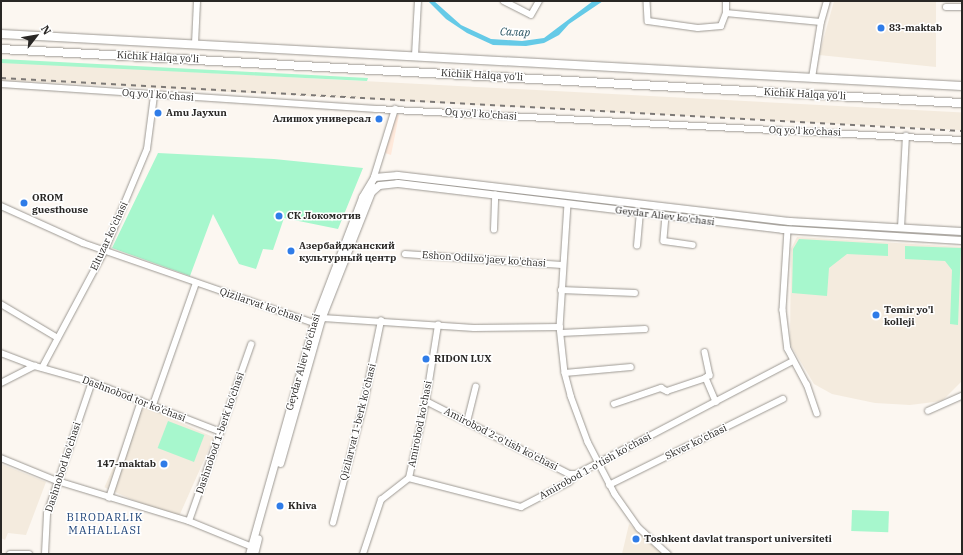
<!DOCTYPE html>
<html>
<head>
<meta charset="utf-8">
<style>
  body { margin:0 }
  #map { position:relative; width:963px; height:555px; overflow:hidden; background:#fcf7f1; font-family:"IBM Plex Serif",serif }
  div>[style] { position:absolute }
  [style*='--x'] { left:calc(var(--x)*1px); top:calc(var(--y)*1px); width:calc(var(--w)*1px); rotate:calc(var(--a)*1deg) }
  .commercial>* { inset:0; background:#ffe9db }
  .built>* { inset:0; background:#f4ebde; transform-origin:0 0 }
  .green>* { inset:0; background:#a7f7cd; transform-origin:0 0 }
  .water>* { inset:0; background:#65cae7 }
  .roads { filter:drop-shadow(0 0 1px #9d9993) drop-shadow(0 0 1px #9d9993) }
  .minor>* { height:5.5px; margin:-2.75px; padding:0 2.75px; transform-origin:2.75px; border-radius:2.75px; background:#fff }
  .major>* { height:7px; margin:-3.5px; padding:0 3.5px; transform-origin:3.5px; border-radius:3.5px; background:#fff }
  .highway>* { height:8px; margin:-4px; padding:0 4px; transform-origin:4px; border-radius:4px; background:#fff }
  .rail>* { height:2px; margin-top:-1px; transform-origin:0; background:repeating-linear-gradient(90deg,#7d7976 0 5px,transparent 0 10px) }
  .dots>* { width:11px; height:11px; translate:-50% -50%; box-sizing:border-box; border:2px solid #fff; border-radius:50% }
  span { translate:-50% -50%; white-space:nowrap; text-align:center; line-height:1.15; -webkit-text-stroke:3px #fff; paint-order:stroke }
  .poi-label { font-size:10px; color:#292725; font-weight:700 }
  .left { translate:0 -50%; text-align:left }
  .right { translate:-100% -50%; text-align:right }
  .street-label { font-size:10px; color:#292725 }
  .water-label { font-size:11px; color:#26525f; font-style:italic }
  .neighbourhood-label { font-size:11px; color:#1d4277; letter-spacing:1px }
  .frame { position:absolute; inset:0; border:2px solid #292725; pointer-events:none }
  .north { position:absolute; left:16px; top:16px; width:40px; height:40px; -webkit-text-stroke:3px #fff; paint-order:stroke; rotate:59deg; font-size:11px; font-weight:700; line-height:16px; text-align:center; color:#292725 }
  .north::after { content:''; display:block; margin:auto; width:14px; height:18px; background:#292725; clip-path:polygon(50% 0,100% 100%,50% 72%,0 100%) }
</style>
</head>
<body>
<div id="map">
  <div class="commercial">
    <div style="clip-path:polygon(394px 114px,399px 115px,391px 155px,385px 153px)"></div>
  </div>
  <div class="built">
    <div style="clip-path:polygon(834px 1px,936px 1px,936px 67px,819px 55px)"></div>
    <div style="left:1px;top:62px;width:963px;height:18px;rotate:3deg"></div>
    <div style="clip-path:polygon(797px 237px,962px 247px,962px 381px,942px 401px,910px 405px,875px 403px,832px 394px,814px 384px,790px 344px,791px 249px)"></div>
    <div style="left:141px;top:405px;width:80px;height:90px;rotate:24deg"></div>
    <div style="clip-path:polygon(1px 464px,46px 482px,26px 535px,8px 533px,5px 540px,1px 538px)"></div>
    <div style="clip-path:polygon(629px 524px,666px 554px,622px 554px)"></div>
  </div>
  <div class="green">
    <div style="clip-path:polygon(1px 59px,368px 78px,367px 81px,1px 63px)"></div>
    <div style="clip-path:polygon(158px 153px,274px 159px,363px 168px,338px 229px,284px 218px,273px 250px,263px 249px,256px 269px,239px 264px,213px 214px,190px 276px,112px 248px)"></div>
    <div style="clip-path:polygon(799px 239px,888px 244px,888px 256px,847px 254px,829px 268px,827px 296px,792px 293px,793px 249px)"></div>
    <div style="clip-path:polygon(905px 246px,961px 248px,958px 325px,950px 324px,952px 270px,945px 261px,905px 259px)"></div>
    <div style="left:168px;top:421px;width:39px;height:29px;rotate:21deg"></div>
    <div style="left:852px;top:510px;width:37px;height:21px;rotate:2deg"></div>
  </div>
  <div class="water">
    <div style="clip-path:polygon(428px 1px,434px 1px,461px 25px,491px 39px,522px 41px,544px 38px,593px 1px,603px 1px,569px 24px,559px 35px,544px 43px,526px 46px,493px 45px,467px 33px,446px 19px)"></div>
  </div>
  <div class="roads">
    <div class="minor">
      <div style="--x:504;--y:1;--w:30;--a:27"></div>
      <div style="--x:531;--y:15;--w:16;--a:-60"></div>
      <div style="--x:647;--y:1;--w:20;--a:87"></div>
      <div style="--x:648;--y:21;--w:50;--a:8"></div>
      <div style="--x:698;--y:28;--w:23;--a:-5"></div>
      <div style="--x:721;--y:26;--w:14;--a:-69"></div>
      <div style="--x:726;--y:13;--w:12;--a:-90"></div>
      <div style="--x:946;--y:7;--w:16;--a:0"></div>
      <div style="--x:726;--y:13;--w:95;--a:5.4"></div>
      <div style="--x:195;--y:44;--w:43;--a:-87.3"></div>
      <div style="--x:415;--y:56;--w:55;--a:-86.9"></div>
      <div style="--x:812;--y:78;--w:57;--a:-80.9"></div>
      <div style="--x:821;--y:22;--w:22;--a:-74"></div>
      <div style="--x:1;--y:84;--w:376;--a:3.8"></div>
      <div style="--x:376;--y:109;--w:587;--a:3.03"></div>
      <div style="--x:374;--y:177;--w:71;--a:-72.8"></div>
      <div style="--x:568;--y:204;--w:123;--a:93.7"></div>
      <div style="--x:560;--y:327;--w:46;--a:83.8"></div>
      <div style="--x:565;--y:373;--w:24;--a:75"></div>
      <div style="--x:571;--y:396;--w:49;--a:69.7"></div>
      <div style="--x:588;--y:442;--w:59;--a:62.6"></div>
      <div style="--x:615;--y:494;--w:42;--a:54.8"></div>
      <div style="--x:639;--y:528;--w:39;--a:42"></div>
      <div style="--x:1;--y:206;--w:90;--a:24.3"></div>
      <div style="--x:83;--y:243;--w:244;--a:19.1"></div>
      <div style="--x:314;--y:323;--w:10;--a:-29"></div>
      <div style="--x:323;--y:318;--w:151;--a:3.8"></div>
      <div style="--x:474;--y:328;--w:86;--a:-0.7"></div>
      <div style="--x:666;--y:216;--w:25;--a:95"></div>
      <div style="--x:664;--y:241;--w:29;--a:8"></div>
      <div style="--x:901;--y:228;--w:92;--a:-86.9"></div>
      <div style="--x:494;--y:230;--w:35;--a:-88"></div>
      <div style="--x:788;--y:230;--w:80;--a:93.6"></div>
      <div style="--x:783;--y:310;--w:39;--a:83"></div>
      <div style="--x:788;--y:349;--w:40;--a:62"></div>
      <div style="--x:807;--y:384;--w:31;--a:71"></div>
      <div style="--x:637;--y:246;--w:33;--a:-85"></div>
      <div style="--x:405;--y:254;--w:157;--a:4"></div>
      <div style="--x:561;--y:290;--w:74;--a:2.3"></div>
      <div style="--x:1;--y:304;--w:66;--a:30.8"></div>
      <div style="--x:561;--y:333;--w:84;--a:-2.7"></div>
      <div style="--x:705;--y:352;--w:24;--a:78"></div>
      <div style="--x:710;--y:375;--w:5;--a:143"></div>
      <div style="--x:1;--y:353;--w:36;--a:21"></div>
      <div style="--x:35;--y:366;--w:59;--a:15.7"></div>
      <div style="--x:92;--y:382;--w:138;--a:21.2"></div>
      <div style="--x:42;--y:368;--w:134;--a:-61.9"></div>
      <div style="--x:105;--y:250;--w:109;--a:-67.4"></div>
      <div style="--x:147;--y:149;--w:53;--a:-82.5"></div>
      <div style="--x:565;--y:373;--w:66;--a:-5.2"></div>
      <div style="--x:1;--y:383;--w:38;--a:-27"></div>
      <div style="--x:426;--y:401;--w:161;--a:27"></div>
      <div style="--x:569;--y:474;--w:8;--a:0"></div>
      <div style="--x:614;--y:404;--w:50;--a:-18.8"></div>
      <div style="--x:661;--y:388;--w:7;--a:27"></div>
      <div style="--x:667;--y:391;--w:41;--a:-18.4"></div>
      <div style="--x:706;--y:378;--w:26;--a:67"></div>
      <div style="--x:153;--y:405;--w:129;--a:-70.6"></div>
      <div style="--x:928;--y:411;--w:37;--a:-24"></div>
      <div style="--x:467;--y:422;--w:36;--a:-76"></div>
      <div style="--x:1;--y:458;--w:61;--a:22.3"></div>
      <div style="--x:57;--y:481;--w:138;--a:16.9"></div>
      <div style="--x:189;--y:521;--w:71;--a:22.2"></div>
      <div style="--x:409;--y:478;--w:116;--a:14.5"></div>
      <div style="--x:521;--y:507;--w:54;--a:-27.5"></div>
      <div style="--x:569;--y:482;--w:11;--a:-45"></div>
      <div style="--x:577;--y:474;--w:244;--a:-27.6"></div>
      <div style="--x:609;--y:485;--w:194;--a:-26.3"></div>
      <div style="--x:109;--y:498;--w:102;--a:-71.7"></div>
      <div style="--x:189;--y:521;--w:187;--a:-70.6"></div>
      <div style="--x:333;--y:523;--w:124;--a:-75.5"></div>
      <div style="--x:364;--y:403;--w:84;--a:-78.3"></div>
      <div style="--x:10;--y:554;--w:19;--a:0"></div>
      <div style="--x:45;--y:554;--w:40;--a:-87.1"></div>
      <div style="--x:47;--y:514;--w:139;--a:-71.2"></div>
      <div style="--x:363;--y:554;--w:57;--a:-71.6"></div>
      <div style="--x:381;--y:500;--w:36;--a:-38"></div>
      <div style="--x:409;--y:478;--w:79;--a:-77.6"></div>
      <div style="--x:426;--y:401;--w:77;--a:-81"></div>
    </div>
    <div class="major">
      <div style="--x:372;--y:191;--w:9;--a:-41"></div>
      <div style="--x:379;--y:185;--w:18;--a:-6"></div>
      <div style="--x:397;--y:183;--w:388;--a:6.8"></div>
      <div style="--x:782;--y:229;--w:180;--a:3.5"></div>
      <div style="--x:280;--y:463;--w:150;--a:-74.1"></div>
      <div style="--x:321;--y:319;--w:142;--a:-68.5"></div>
      <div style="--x:249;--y:554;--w:240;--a:-74.3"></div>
      <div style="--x:314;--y:323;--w:135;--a:-69.1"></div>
      <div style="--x:362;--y:197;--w:23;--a:-59"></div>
      <div style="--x:374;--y:177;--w:23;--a:-5"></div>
      <div style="--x:397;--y:175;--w:395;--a:6.7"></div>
      <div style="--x:789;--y:221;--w:173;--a:3.3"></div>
      <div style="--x:254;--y:554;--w:16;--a:-76"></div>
    </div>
    <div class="highway">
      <div style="--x:1;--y:34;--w:962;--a:3.1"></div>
      <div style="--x:1;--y:49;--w:963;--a:3.22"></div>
    </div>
  </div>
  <div class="rail">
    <div style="--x:1;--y:78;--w:962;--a:3.16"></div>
  </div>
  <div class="dots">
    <div style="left:881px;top:28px;background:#2f7ce8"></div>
    <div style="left:158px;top:113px;background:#2f7ce8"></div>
    <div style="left:379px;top:119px;background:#2f7ce8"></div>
    <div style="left:24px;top:203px;background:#2f7ce8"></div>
    <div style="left:279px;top:216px;background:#2f7ce8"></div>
    <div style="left:291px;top:251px;background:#2f7ce8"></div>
    <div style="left:876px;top:315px;background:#2f7ce8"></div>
    <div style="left:426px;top:359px;background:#2f7ce8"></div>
    <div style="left:164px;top:464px;background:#2f7ce8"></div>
    <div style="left:280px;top:506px;background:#2f7ce8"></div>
    <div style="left:636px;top:539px;background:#2f7ce8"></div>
  </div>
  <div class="poi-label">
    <span class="left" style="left:889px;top:28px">83-maktab</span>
    <span class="left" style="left:166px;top:113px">Amu Jayxun</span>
    <span class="right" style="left:371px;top:119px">Алишох универсал</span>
    <span class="left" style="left:32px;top:203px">OROM<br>guesthouse</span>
    <span class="left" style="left:287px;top:216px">СК Локомотив</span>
    <span class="left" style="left:299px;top:251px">Азербайджанский<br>культурный центр</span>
    <span class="left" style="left:884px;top:315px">Temir yo'l<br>kolleji</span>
    <span class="left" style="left:434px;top:359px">RIDON LUX</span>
    <span class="right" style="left:156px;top:464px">147-maktab</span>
    <span class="left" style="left:288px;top:506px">Khiva</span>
    <span class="left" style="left:644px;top:539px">Toshkent davlat transport universiteti</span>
  </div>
  <div class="street-label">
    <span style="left:158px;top:57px;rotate:3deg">Kichik Halqa yo'li</span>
    <span style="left:482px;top:75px;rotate:3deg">Kichik Halqa yo'li</span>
    <span style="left:805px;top:94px;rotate:3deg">Kichik Halqa yo'li</span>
    <span style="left:158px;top:95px;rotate:4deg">Oq yo'l ko'chasi</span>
    <span style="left:481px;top:114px;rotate:4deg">Oq yo'l ko'chasi</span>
    <span style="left:805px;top:131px;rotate:2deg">Oq yo'l ko'chasi</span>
    <span style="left:665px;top:216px;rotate:7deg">Geydar Aliev ko'chasi</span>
    <span style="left:109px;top:236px;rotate:-65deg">Eltuzar ko'chasi</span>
    <span style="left:484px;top:259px;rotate:4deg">Eshon Odilxo'jaev ko'chasi</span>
    <span style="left:261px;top:305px;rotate:19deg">Qizilarvat ko'chasi</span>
    <span style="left:303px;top:362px;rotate:-74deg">Geydar Aliev ko'chasi</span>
    <span style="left:134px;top:399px;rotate:21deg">Dashnobod tor ko'chasi</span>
    <span style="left:358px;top:422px;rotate:-76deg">Qizilarvat 1-berk ko'chasi</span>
    <span style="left:420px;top:424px;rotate:-79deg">Amirobod ko'chasi</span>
    <span style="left:220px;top:433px;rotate:-71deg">Dashnobod 1-berk ko'chasi</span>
    <span style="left:501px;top:439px;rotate:27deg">Amirobod 2-o'tish ko'chasi</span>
    <span style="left:696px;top:442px;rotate:-26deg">Skver ko'chasi</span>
    <span style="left:595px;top:466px;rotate:-29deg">Amirobod 1-o'tish ko'chasi</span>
    <span style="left:63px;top:467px;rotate:-72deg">Dashnobod ko'chasi</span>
  </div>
  <div class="water-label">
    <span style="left:515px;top:32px;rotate:2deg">Салар</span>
  </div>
  <div class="neighbourhood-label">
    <span style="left:105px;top:524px">BIRODARLIK<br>MAHALLASI</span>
  </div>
  <div class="frame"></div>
  <div class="north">N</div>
</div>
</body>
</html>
